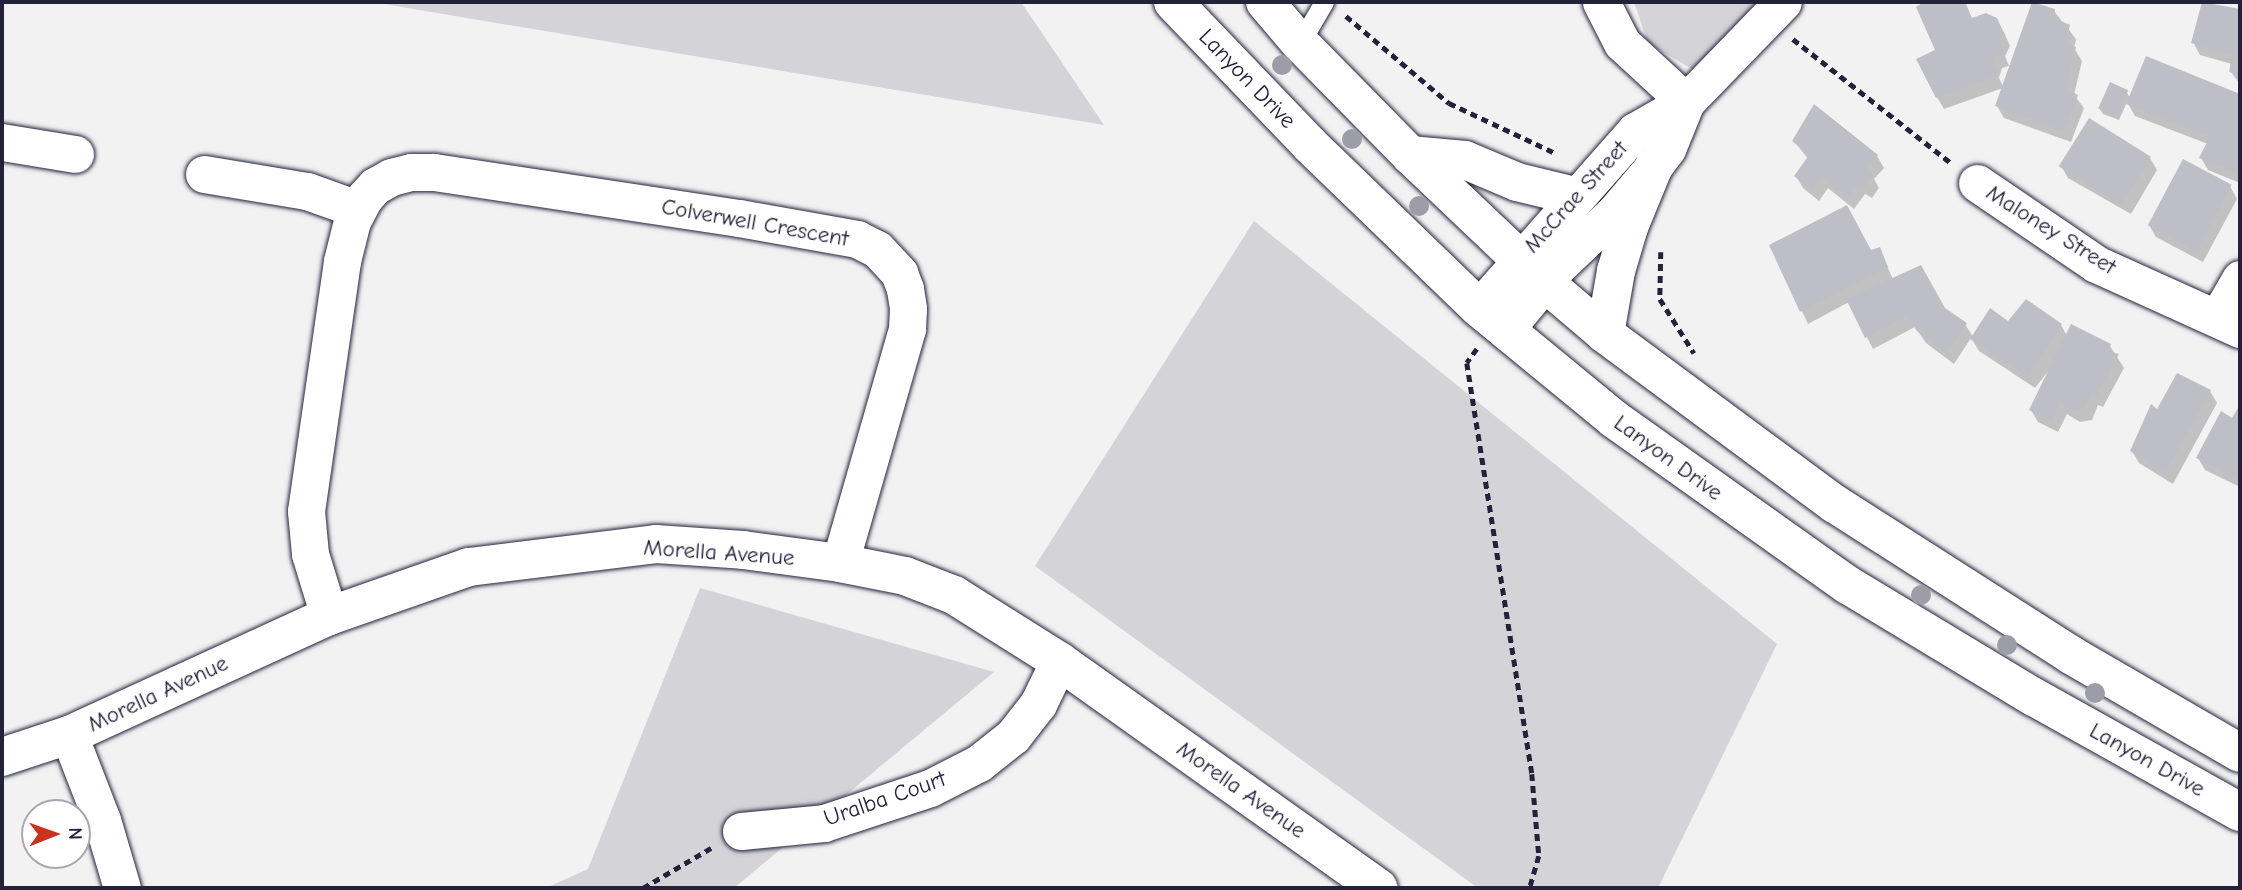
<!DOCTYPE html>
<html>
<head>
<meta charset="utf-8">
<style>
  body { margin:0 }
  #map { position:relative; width:2242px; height:890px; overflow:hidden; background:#f2f2f3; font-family:"Comic Neue",sans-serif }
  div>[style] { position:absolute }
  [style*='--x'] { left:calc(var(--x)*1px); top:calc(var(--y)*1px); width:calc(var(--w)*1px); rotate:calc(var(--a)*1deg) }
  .green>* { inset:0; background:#d3d3d8 }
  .shadow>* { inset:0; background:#0003 }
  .building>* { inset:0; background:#bebec6; transform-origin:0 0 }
  .path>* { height:4.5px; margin-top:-2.25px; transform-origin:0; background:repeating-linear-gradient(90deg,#22223b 0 7px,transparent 0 12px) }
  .roads { filter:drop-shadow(0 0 2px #22223b) drop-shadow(0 0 2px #22223b) }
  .lane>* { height:19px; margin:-9.5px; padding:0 9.5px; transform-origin:9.5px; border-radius:9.5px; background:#fff }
  .street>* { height:37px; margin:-18.5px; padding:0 18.5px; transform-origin:18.5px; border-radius:18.5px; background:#fff }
  .secondary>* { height:38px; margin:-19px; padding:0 19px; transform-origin:19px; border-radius:19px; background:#fff }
  .primary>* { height:38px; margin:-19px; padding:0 19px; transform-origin:19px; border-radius:19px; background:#fff }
  .trees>* { width:20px; height:20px; margin:-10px; border-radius:50%; background:#9d9da8 }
  span { translate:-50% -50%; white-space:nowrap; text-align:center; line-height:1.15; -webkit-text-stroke:7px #fff; paint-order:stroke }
  .street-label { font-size:23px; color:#22223b }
  .frame { position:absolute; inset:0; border:4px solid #22223b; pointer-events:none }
  .north { position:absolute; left:21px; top:799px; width:70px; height:70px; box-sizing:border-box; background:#fff; border:2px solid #a7a7b1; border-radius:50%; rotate:89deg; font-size:19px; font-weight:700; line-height:28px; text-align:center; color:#22223b }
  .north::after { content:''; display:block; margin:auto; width:24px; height:32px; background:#c8321e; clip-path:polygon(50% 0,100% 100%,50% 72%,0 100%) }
</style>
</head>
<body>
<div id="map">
  <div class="green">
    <div style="clip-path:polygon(372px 2px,1021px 2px,1104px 125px)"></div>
    <div style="clip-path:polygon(1634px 2px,1777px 2px,1692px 69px,1648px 43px)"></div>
    <div style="clip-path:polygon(1254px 221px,1777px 644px,1658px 888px,1478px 888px,1035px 566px)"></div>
    <div style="clip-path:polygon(700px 588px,994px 672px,734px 888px,546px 888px,588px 869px)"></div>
  </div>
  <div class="shadow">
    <div style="clip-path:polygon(1926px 2px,1965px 2px,1972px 19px,2004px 32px,2010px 46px,2005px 56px,2009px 66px,2002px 68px,1999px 78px,2004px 88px,2054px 11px,2076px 39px,2074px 48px,2082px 61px,2074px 95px,2084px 108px,2071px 142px,2004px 118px,1997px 106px,2003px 88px,1944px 109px,1937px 97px,1937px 51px)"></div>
    <div style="clip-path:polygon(2204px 2px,2240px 11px,2240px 84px,2231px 72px,2232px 64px,2200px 55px,2193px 42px)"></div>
    <div style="clip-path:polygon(2147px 59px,2240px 96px,2240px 183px,2208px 170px,2201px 158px,2208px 144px,2135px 116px,2127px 102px,2119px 120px,2103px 114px,2099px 108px,2126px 91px,2130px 98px)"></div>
    <div style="clip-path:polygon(1794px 141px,1877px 156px,1884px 168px,1874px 179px,1879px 188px,1872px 198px,1865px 194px,1854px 209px,1828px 188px,1819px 201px,1803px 188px,1796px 176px,1808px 159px)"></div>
    <div style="clip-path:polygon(2150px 158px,2157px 170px,2131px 214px,2068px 178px,2061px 166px)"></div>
    <div style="clip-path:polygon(2230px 186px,2237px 199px,2203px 262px,2156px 237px,2149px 225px)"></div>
    <div style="clip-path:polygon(1771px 246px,1871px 252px,1879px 249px,1893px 279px,1965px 324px,1973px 337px,2008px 324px,2061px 325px,2067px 336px,2110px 346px,2124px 368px,2103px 407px,2098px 405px,2092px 420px,2080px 422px,2067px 414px,2058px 432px,2038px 422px,2031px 410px,2053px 365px,2035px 388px,1979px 351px,1971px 338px,1954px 364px,1926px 343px,1915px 327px,1873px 349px,1849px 302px,1808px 324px)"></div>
    <div style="clip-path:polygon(2210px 391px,2217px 403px,2173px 484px,2139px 463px,2132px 451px,2158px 411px)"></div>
    <div style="clip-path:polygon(2238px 411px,2240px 412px,2240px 487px,2205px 470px,2198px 458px)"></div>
  </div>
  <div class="building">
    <div style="clip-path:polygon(1924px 2px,1965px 2px,1972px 18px,1986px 13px,1997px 18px,2004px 33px,1999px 43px,2004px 53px,1995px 56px,1993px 64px,1998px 75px,1936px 98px,1916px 59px,1935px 50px,1916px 7px)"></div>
    <div style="clip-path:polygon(2032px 2px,2055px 9px,2054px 18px,2070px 25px,2066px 43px,2076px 47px,2066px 89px,2078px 95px,2064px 131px,1995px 106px)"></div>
    <div style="clip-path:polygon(2202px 2px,2240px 9px,2240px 75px,2229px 72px,2232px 55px,2191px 43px)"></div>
    <div style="clip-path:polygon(2146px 56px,2240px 94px,2240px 165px,2237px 173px,2199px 158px,2210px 136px,2126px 104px)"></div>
    <div style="left:2110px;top:82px;width:20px;height:29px;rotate:24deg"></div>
    <div style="clip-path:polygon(1814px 104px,1878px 155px,1867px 167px,1873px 175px,1865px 187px,1858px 183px,1847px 198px,1821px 177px,1812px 190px,1794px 176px,1809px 155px,1792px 141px)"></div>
    <div style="left:2089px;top:118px;width:73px;height:57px;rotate:32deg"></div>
    <div style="left:2183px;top:159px;width:55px;height:75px;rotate:28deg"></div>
    <div style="clip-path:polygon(1847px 205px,1871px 250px,1880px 247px,1888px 267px,1800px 312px,1769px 245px)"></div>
    <div style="clip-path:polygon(1921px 265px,1945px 308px,1967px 323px,1947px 353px,1917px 331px,1907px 316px,1865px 338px,1846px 299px)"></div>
    <div style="clip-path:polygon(2026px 299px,2062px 324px,2028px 377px,1970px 339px,1990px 308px,2008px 321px)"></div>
    <div style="clip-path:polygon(2071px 324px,2111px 344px,2108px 351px,2119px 354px,2096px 396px,2091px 394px,2085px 408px,2072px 411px,2060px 403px,2052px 421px,2029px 410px)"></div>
    <div style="clip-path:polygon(2177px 373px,2211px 390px,2165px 473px,2130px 451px,2151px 404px,2157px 409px)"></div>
    <div style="clip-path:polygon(2238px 408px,2240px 410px,2240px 480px,2196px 458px,2221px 411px,2232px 418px)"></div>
  </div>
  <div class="path">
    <div style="--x:1346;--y:16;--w:135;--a:40.2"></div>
    <div style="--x:1449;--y:103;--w:115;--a:25.2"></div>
    <div style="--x:1793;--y:39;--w:201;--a:38.1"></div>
    <div style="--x:1661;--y:252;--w:47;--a:91.2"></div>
    <div style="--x:1660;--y:299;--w:64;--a:57.8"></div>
    <div style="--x:1477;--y:349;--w:17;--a:126"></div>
    <div style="--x:1467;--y:363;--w:416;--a:81"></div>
    <div style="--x:1532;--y:774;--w:82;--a:85.1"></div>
    <div style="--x:1539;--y:856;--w:33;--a:106"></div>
    <div style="--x:643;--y:888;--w:79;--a:-30.5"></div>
  </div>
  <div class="roads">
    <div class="lane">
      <div style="--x:1300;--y:43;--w:48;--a:-59.7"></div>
    </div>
    <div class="street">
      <div style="--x:1601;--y:2;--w:46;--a:62.9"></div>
      <div style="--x:1622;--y:43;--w:87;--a:42.7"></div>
      <div style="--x:2;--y:142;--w:74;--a:9.3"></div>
      <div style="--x:204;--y:174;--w:104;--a:9.4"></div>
      <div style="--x:307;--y:191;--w:53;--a:19.8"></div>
      <div style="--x:1977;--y:183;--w:144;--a:34.2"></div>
      <div style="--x:2096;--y:264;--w:158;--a:24.3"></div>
      <div style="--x:1479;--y:308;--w:236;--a:-48.6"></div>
      <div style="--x:1635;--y:131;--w:59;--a:-29.6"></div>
      <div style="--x:1686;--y:102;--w:139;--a:-45.9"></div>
      <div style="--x:2218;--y:317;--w:44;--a:-59.9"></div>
      <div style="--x:1505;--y:330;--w:80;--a:-50.6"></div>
      <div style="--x:1556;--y:268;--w:80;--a:-43.5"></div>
      <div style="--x:1614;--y:213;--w:62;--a:-49.6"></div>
      <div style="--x:1654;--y:166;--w:21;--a:-53"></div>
      <div style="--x:1667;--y:149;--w:51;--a:-68"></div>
      <div style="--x:329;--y:616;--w:65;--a:-107"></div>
      <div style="--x:310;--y:554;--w:43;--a:-95.3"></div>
      <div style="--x:306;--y:511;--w:253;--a:-81.8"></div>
      <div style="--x:342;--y:261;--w:41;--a:-76"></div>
      <div style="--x:352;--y:221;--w:27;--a:-62"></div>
      <div style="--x:365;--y:197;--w:15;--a:-48"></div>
      <div style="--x:375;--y:186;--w:18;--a:-29"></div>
      <div style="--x:391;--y:177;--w:21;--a:-14"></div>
      <div style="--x:411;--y:172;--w:23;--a:0"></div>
      <div style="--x:434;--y:172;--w:308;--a:8.6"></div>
      <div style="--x:739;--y:218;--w:120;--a:10.1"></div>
      <div style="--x:857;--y:239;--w:22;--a:27"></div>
      <div style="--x:877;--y:249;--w:33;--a:47"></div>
      <div style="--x:899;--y:273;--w:17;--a:69"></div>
      <div style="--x:905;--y:289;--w:20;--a:81"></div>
      <div style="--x:908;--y:309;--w:20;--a:93"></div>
      <div style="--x:907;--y:329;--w:243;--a:106"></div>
      <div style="--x:69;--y:735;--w:91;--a:68.8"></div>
      <div style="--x:102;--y:820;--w:71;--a:73.6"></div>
      <div style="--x:741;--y:831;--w:83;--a:-5.5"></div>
      <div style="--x:824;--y:823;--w:112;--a:-18.3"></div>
      <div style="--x:930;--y:788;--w:55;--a:-27"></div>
      <div style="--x:979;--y:763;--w:43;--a:-38.5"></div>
      <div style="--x:1013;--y:736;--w:41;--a:-52"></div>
      <div style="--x:1038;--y:704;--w:48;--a:-64"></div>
    </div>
    <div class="secondary">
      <div style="--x:2;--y:757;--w:71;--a:-18.2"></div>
      <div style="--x:69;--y:735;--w:286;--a:-24.6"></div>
      <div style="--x:329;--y:616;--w:148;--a:-19.3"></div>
      <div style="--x:469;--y:567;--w:188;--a:-7"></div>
      <div style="--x:656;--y:544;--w:87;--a:3.9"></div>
      <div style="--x:743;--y:550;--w:98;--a:7.6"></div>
      <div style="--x:840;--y:563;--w:66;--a:11.3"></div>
      <div style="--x:905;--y:576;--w:53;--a:21.2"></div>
      <div style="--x:954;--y:595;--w:124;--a:32.2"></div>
      <div style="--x:1059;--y:661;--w:392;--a:35.4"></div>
    </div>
    <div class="primary">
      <div style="--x:1173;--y:2;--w:197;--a:46.2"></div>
      <div style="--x:1309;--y:144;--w:236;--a:44"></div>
      <div style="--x:1479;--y:308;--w:175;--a:39.4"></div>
      <div style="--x:1614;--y:419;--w:287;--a:35.4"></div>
      <div style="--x:1848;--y:585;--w:217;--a:31.1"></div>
      <div style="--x:2034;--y:697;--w:236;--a:29.2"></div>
      <div style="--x:1265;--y:2;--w:54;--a:49.5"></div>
      <div style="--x:1300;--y:43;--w:157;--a:45.5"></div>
      <div style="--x:1410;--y:155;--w:185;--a:43.5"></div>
      <div style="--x:1544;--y:282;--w:80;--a:40.4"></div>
      <div style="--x:1605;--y:334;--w:286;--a:36.5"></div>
      <div style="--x:1835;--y:504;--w:280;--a:32.6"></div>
      <div style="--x:2071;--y:655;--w:195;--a:30.1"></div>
      <div style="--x:1410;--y:155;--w:55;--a:5.2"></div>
      <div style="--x:1465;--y:160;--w:56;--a:22.9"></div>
      <div style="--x:1517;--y:182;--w:60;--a:13.6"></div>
      <div style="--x:1605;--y:334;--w:64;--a:-80.1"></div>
      <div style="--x:1616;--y:271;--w:46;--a:-73.5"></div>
      <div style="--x:1629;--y:227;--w:66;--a:-67.7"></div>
    </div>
  </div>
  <div class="trees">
    <div style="left:1282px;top:65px"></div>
    <div style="left:1352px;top:139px"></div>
    <div style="left:1419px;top:206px"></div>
    <div style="left:1921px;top:595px"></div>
    <div style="left:2007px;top:645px"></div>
    <div style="left:2095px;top:693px"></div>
  </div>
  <div class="street-label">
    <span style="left:1247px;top:79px;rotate:46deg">Lanyon Drive</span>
    <span style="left:1576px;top:197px;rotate:-48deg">McCrae Street</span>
    <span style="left:755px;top:223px;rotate:10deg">Colverwell Crescent</span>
    <span style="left:2051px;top:230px;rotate:32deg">Maloney Street</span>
    <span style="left:1668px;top:458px;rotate:36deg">Lanyon Drive</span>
    <span style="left:719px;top:553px;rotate:4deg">Morella Avenue</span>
    <span style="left:158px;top:694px;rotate:-25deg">Morella Avenue</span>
    <span style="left:2147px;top:760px;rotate:29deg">Lanyon Drive</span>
    <span style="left:1241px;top:790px;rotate:35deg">Morella Avenue</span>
    <span style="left:885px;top:799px;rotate:-19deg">Uralba Court</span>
  </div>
  <div class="frame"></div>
  <div class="north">N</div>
</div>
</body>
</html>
